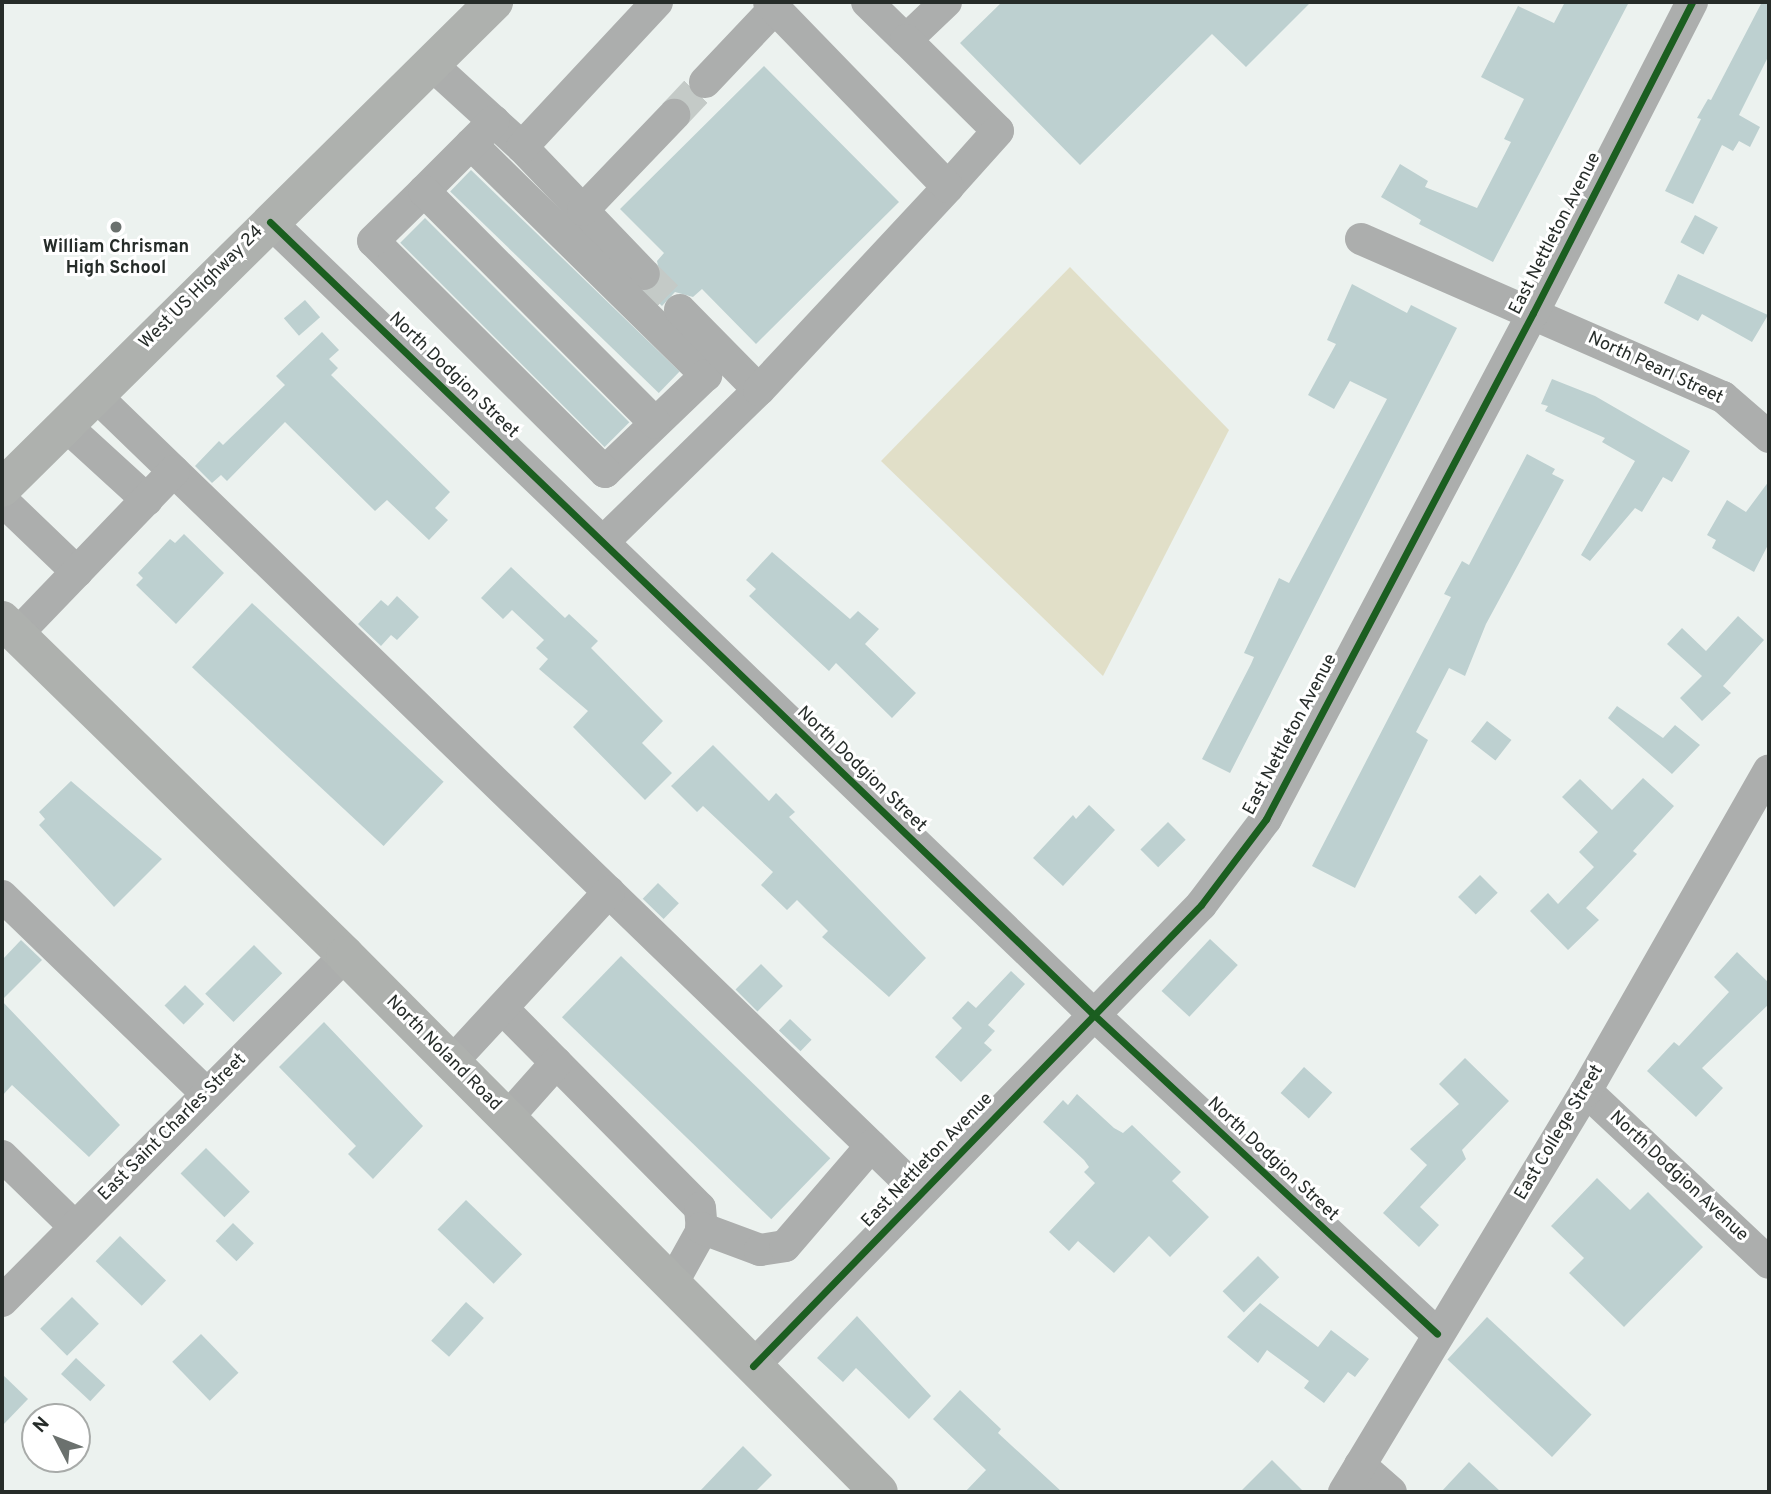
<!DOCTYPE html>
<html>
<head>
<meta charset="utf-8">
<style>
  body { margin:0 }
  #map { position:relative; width:1771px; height:1494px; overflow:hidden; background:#ecf2ef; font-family:Overpass,sans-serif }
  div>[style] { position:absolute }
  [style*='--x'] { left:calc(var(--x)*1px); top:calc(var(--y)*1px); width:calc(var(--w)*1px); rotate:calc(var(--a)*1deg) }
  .green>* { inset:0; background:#e1dfc8 }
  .building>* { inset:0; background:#bdd0d0; transform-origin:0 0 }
  .minor-tunnel>* { height:32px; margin-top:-16px; transform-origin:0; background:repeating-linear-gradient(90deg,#c4cac7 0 32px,transparent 0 48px) }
  .minor>* { height:32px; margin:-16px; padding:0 16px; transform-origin:16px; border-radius:16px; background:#acaead }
  .major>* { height:38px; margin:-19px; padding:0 19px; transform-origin:19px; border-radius:19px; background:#aeb1ae }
  .cycleway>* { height:7px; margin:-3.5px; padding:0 3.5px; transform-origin:3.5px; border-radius:3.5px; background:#1b5e20 }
  .dots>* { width:19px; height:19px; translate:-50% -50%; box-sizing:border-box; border:4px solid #fff; border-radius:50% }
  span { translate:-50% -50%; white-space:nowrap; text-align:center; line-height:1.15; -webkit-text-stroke:6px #fff; paint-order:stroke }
  .street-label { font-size:18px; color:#262c29 }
  .poi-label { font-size:18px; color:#262c29; font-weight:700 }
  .frame { position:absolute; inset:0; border:4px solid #262c29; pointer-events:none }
  .north { position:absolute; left:21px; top:1403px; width:70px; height:70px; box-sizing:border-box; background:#fff; border:2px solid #a8aba9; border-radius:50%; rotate:312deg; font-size:19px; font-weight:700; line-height:28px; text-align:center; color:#262c29 }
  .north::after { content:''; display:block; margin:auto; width:24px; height:32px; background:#6b716e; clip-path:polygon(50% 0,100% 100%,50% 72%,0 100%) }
</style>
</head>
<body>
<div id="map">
  <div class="green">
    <div style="clip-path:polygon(1070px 267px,1229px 430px,1103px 676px,881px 461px)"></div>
  </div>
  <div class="building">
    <div style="clip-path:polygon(1002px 2px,1311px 2px,1246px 67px,1212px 34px,1080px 165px,960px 43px)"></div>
    <div style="clip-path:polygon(1565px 2px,1629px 2px,1493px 262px,1419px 224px,1421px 220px,1381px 197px,1400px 164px,1428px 181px,1425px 187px,1477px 208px,1511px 142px,1504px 139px,1524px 99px,1481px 77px,1518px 6px,1554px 23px)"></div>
    <div style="clip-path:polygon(1762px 2px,1769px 2px,1769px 55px,1739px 115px,1760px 127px,1750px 147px,1739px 141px,1733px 151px,1722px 145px,1693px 204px,1665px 191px,1701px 119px,1697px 118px,1708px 99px,1711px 100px)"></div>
    <div style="clip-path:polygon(764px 66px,899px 202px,756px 344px,702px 289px,693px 297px,675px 292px,662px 306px,648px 292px,661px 280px,657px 261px,664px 253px,620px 209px)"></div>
    <div style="left:471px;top:170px;width:290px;height:30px;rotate:44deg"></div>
    <div style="left:1695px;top:215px;width:26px;height:31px;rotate:28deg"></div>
    <div style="left:425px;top:218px;width:289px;height:35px;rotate:45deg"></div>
    <div style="clip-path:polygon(1678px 274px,1768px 315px,1752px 342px,1702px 314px,1698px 321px,1664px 303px)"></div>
    <div style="clip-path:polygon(1352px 284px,1407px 313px,1411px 305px,1457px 328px,1230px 773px,1202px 759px,1251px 664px,1254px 657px,1244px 653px,1279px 578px,1289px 583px,1387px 399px,1350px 381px,1334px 409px,1308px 395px,1336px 344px,1327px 340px)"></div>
    <div style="left:305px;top:300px;width:23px;height:28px;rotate:49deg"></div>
    <div style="clip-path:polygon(322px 332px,339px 350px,329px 359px,338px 368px,331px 375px,450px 492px,435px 508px,448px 520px,429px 540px,387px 500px,375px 511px,285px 422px,227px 481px,221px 475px,212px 483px,195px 466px,219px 441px,223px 445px,285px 385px,276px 376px)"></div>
    <div style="clip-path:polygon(1552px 379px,1595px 396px,1690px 451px,1672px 482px,1663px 477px,1642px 512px,1635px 508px,1590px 561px,1581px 555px,1635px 461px,1602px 442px,1605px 438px,1545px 411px,1548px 406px,1541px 404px)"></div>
    <div style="clip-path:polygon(1527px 454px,1555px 469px,1552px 474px,1564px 480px,1486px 624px,1465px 676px,1449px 668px,1416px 732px,1428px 740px,1355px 888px,1312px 866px,1451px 597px,1444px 594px,1462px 561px,1469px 565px)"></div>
    <div style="clip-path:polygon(1769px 481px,1769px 543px,1754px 572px,1712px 548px,1716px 540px,1707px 535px,1727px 500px,1746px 512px)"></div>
    <div style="clip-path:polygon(184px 534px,224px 573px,176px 624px,136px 585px,143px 578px,138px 573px,170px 539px,175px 543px)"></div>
    <div style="clip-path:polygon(772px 552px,850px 619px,858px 611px,879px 629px,865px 644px,916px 693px,892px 718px,836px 663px,829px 671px,749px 596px,756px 589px,746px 580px)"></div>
    <div style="clip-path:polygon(511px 567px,565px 618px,569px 614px,598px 641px,591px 648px,663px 721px,642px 743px,672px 773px,645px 800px,573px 727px,588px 711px,539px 669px,548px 659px,536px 648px,544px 640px,512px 610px,503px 619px,481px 598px)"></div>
    <div style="clip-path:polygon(397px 596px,419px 617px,397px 640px,391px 635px,381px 646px,358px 624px,381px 600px,388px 606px)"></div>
    <div style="left:252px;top:603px;width:262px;height:88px;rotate:43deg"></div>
    <div style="clip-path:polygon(1738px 616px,1764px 640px,1723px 686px,1731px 693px,1702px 721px,1680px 698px,1702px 676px,1667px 644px,1682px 628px,1706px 651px)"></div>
    <div style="clip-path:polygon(1617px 706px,1663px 738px,1675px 725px,1700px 745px,1672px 774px,1608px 718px)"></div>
    <div style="left:1487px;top:721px;width:31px;height:26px;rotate:38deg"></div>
    <div style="clip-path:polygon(713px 745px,769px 801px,776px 793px,795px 812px,789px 817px,926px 958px,889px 997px,822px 937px,828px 931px,797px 900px,787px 910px,761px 885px,773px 872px,703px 806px,697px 812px,671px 786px)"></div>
    <div style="clip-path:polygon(1643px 778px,1674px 806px,1633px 851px,1637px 854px,1586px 908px,1599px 920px,1568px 950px,1530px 911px,1548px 893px,1558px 904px,1594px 867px,1579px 852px,1598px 832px,1562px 797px,1580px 779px,1612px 810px)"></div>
    <div style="clip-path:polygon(71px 781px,162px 859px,114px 907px,39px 825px,45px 819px,39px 812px)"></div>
    <div style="clip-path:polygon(1089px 805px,1115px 830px,1063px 886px,1033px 858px,1073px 815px,1076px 819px)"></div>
    <div style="left:1168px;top:822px;width:25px;height:39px;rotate:45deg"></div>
    <div style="left:1480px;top:875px;width:25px;height:31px;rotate:45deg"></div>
    <div style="left:658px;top:883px;width:29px;height:22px;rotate:44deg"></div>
    <div style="left:1210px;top:939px;width:38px;height:71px;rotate:43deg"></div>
    <div style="clip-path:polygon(21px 940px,42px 960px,2px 1000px,2px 960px)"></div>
    <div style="left:254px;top:945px;width:40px;height:69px;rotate:45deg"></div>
    <div style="clip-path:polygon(1737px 952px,1769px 983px,1769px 1004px,1702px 1068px,1723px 1088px,1696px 1117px,1647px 1071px,1674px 1042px,1679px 1046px,1729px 992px,1714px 977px)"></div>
    <div style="left:621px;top:956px;width:291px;height:85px;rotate:44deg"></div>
    <div style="left:761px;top:964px;width:31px;height:36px;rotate:45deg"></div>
    <div style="clip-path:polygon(1011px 971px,1025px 984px,988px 1025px,995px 1031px,984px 1043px,992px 1050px,961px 1082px,935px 1057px,962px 1028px,952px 1018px,968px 1001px,976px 1008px)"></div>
    <div style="left:185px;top:985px;width:27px;height:29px;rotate:45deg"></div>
    <div style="clip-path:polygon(2px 1001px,120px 1125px,89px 1157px,12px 1085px,2px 1096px)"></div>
    <div style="left:790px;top:1019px;width:30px;height:16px;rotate:44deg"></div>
    <div style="clip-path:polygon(324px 1022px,423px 1126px,373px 1179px,348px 1154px,356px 1146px,279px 1067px)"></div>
    <div style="clip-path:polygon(1465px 1058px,1509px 1101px,1462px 1150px,1466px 1159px,1420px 1207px,1439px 1225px,1419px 1247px,1383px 1213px,1427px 1165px,1410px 1149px,1459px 1104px,1439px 1084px)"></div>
    <div style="left:1304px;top:1067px;width:38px;height:35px;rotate:42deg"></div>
    <div style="clip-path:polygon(1077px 1094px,1114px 1128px,1123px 1133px,1132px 1125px,1181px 1172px,1172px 1181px,1209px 1217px,1170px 1257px,1149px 1236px,1114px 1273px,1078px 1241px,1069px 1251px,1049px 1232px,1095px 1183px,1084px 1172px,1089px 1167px,1084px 1160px,1043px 1122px,1063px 1100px,1068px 1105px)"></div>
    <div style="left:206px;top:1148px;width:62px;height:36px;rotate:45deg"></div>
    <div style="clip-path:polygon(1597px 1178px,1630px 1210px,1648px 1192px,1703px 1247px,1624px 1327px,1569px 1273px,1584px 1258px,1551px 1226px)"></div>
    <div style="left:466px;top:1200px;width:78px;height:41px;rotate:44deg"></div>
    <div style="left:233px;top:1223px;width:29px;height:25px;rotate:44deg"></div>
    <div style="left:120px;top:1236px;width:64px;height:35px;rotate:44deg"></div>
    <div style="left:1258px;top:1256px;width:30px;height:50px;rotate:45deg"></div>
    <div style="left:72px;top:1297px;width:38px;height:45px;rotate:45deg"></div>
    <div style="left:466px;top:1302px;width:24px;height:52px;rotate:42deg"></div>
    <div style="clip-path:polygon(1260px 1303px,1318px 1347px,1331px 1330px,1369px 1359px,1355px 1377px,1348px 1372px,1324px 1403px,1304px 1388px,1309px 1381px,1267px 1350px,1258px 1363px,1227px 1337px)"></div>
    <div style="clip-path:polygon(857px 1316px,931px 1396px,909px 1419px,856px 1368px,843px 1382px,817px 1358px)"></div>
    <div style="left:1487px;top:1317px;width:143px;height:58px;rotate:43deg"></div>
    <div style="left:201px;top:1334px;width:54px;height:40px;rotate:46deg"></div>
    <div style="left:76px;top:1358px;width:40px;height:22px;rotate:43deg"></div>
    <div style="clip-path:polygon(2px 1374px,28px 1399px,2px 1426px)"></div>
    <div style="clip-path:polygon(960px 1390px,1001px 1429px,998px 1433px,1062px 1492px,965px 1492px,986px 1470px,933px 1419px)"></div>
    <div style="clip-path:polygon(743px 1446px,772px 1475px,755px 1492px,699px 1492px)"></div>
    <div style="clip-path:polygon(1272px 1460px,1304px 1492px,1240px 1492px)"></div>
    <div style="clip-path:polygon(1469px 1462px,1501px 1492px,1441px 1492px)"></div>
  </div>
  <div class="minor-tunnel">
    <div style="--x:674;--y:115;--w:45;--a:-46.8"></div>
    <div style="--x:644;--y:274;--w:51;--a:45"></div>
  </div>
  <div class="minor">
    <div style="--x:867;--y:2;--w:54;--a:44.3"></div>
    <div style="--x:946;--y:2;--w:55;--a:136.5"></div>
    <div style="--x:906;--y:40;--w:129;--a:44.7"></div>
    <div style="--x:998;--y:131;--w:75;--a:131.8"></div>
    <div style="--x:431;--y:64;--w:123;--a:42.4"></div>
    <div style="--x:522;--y:147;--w:176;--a:46.2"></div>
    <div style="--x:705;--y:82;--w:102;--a:-46.6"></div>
    <div style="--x:471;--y:144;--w:330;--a:44.5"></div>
    <div style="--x:706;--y:375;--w:140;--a:136.2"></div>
    <div style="--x:605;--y:472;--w:327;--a:-135.1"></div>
    <div style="--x:373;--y:241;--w:71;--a:-44.4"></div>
    <div style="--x:424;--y:191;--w:99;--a:-45"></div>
    <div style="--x:522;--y:147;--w:198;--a:-47"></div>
    <div style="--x:424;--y:191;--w:327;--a:45.1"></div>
    <div style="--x:583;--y:210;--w:132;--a:-46.2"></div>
    <div style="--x:270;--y:222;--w:1141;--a:43.9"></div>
    <div style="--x:1092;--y:1013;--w:471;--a:42.9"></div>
    <div style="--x:1361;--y:239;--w:395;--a:23.6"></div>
    <div style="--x:1723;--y:397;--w:61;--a:41"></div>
    <div style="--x:680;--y:310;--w:112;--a:45.4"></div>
    <div style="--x:95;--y:395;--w:1148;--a:44.05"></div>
    <div style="--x:65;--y:425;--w:111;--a:42.4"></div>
    <div style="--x:2;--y:500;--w:104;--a:43.8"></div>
    <div style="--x:603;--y:542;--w:218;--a:-44.3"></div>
    <div style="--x:759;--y:390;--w:277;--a:-47"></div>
    <div style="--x:948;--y:187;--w:257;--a:-134.1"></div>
    <div style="--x:17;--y:634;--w:226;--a:-46.1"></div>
    <div style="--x:2;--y:896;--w:285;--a:44"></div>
    <div style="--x:502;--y:1008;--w:281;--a:45.3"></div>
    <div style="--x:700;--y:1208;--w:22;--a:85"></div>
    <div style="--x:702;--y:1230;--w:62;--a:119.1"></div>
    <div style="--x:451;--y:1063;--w:233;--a:-47.3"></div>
    <div style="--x:1586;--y:1091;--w:251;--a:43.2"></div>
    <div style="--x:507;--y:1118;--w:74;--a:-48.3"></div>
    <div style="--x:2;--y:1156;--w:102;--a:44.2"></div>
    <div style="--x:701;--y:1228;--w:63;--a:20.4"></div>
    <div style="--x:760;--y:1250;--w:25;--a:-9"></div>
    <div style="--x:785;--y:1246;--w:132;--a:-49.3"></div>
    <div style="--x:2;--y:1301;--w:487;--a:-45.2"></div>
    <div style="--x:753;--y:1366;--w:643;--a:-45.82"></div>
    <div style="--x:1201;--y:905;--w:108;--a:-52.9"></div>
    <div style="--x:1266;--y:819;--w:572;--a:-62.18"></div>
    <div style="--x:1533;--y:313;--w:349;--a:-62.9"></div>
    <div style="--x:1360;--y:1465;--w:41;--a:41.1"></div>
    <div style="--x:1344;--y:1492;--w:468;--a:-58.9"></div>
    <div style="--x:1586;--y:1091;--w:369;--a:-60.3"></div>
  </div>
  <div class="major">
    <div style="--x:2;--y:488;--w:692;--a:-44.65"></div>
    <div style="--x:2;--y:620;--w:479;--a:44.3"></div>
    <div style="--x:345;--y:955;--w:757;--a:45.16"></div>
  </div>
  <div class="cycleway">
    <div style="--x:270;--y:222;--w:1141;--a:43.9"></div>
    <div style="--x:1092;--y:1013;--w:471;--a:42.9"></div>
    <div style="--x:753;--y:1366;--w:643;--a:-45.82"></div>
    <div style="--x:1201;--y:905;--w:108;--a:-52.9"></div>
    <div style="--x:1266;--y:819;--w:572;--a:-62.18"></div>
    <div style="--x:1533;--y:313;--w:349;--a:-62.9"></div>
  </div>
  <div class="dots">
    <div style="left:116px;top:227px;background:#6b716e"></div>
  </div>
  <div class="street-label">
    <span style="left:1556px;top:234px;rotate:-63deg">East Nettleton Avenue</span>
    <span style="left:202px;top:288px;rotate:-45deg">West US Highway 24</span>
    <span style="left:1655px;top:369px;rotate:25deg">North Pearl Street</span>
    <span style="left:453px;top:376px;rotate:44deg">North Dodgion Street</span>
    <span style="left:1291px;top:735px;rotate:-62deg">East Nettleton Avenue</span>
    <span style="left:861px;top:770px;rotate:44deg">North Dodgion Street</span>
    <span style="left:443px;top:1054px;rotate:45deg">North Noland Road</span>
    <span style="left:173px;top:1128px;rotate:-45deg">East Saint Charles Street</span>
    <span style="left:1560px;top:1133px;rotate:-59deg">East College Street</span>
    <span style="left:1272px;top:1160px;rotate:43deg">North Dodgion Street</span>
    <span style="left:928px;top:1161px;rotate:-46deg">East Nettleton Avenue</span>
    <span style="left:1678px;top:1177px;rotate:43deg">North Dodgion Avenue</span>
  </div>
  <div class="poi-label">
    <span style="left:116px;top:259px">William Chrisman<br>High School</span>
  </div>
  <div class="frame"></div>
  <div class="north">N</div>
</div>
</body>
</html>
